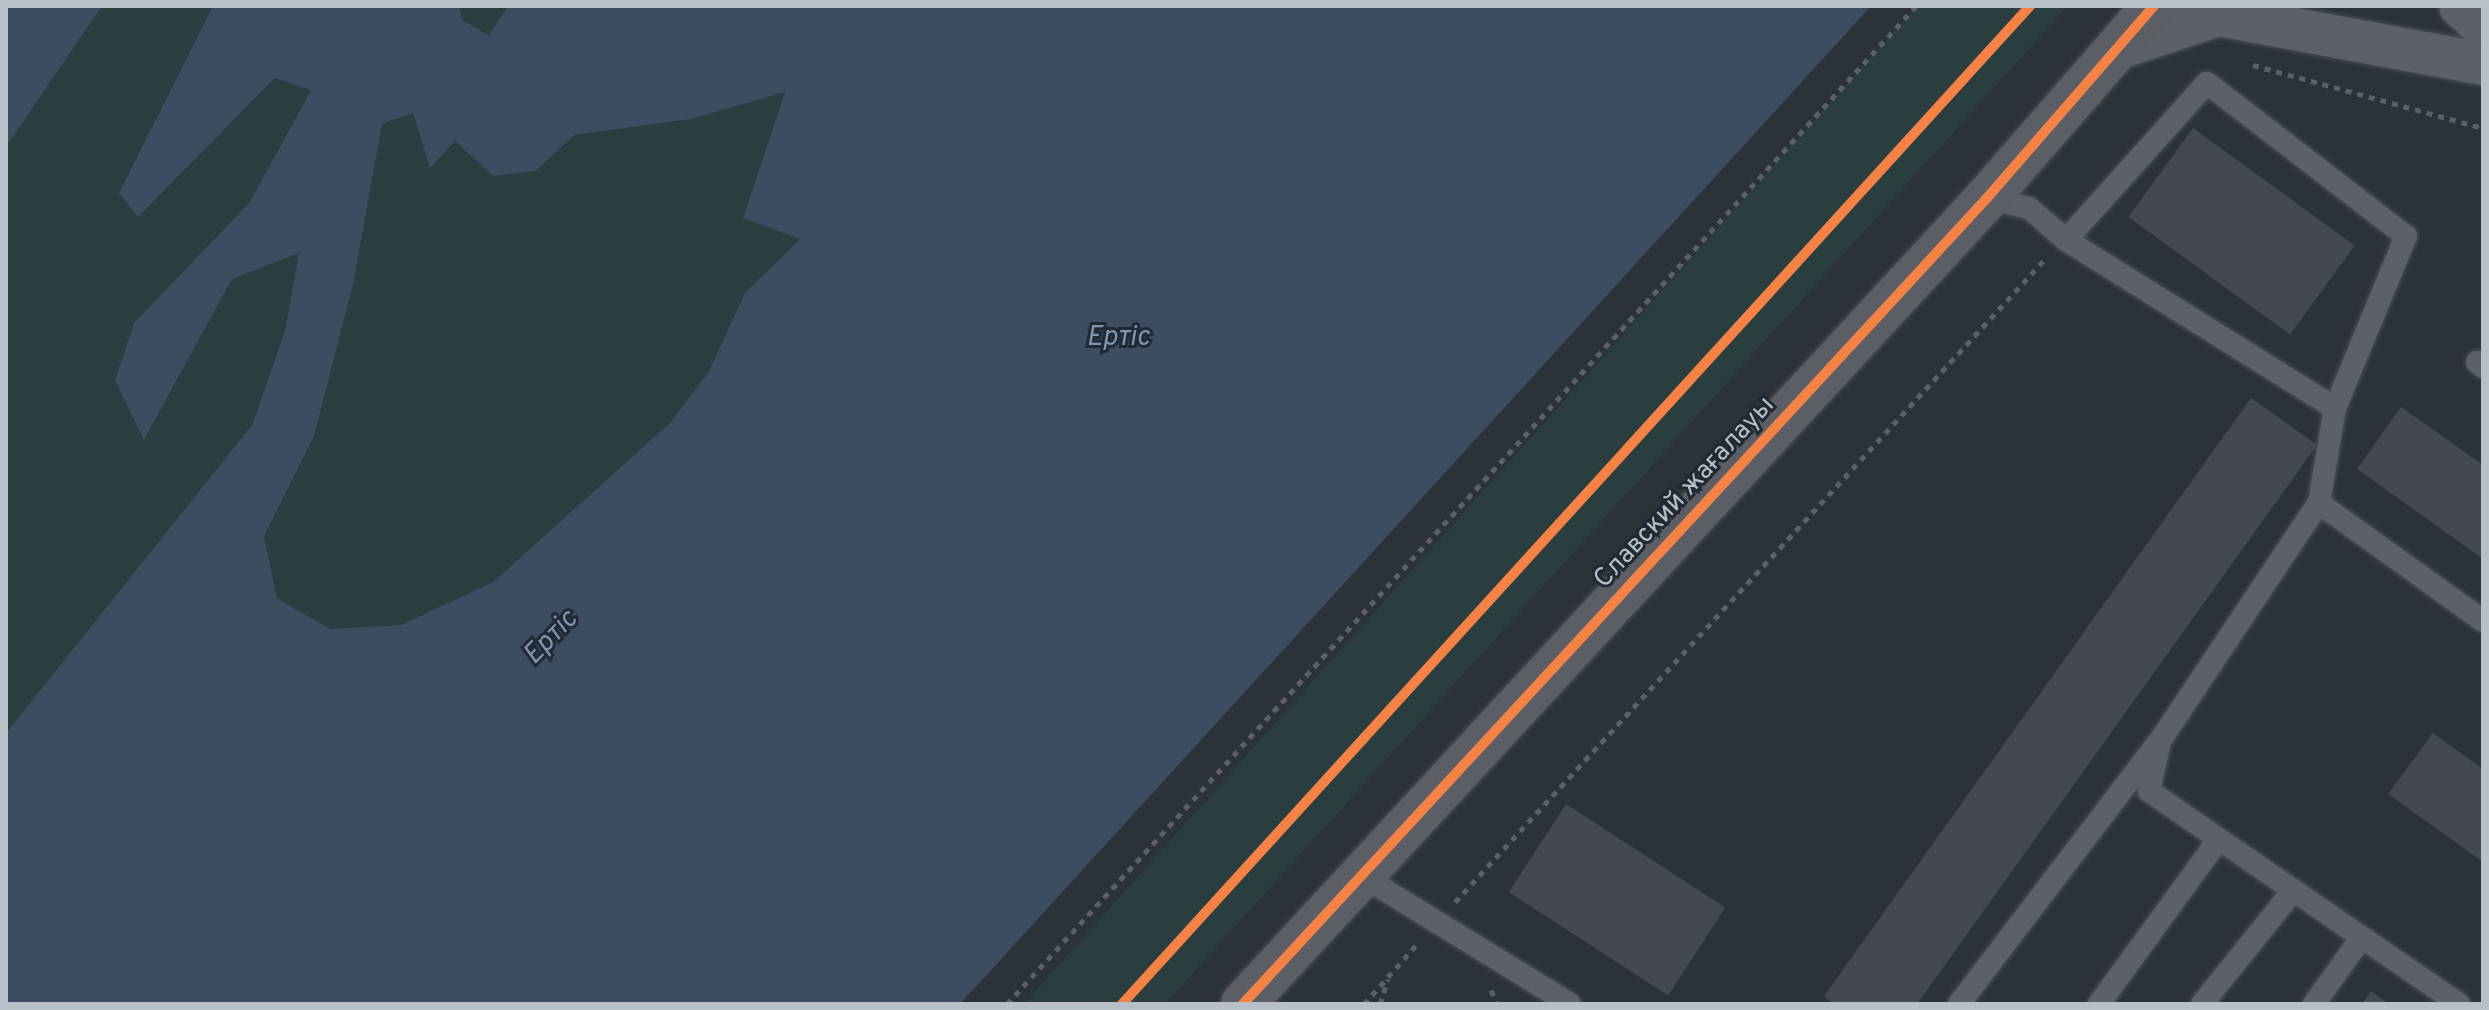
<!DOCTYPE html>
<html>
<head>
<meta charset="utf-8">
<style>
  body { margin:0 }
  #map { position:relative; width:2489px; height:1010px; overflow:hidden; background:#2c3239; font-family:Overpass,sans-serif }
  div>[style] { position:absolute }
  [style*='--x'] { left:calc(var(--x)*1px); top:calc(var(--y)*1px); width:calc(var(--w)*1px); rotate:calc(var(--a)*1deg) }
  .green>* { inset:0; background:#2a3d3f }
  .water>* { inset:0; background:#3c4d62 }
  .building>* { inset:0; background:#44494f; transform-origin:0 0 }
  .path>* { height:5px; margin-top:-2.5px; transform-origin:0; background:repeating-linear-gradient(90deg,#5a6064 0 6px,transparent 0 12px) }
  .roads { filter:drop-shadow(0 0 2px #4a4e54) drop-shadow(0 0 2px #4a4e54) }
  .lane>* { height:22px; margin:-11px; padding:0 11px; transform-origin:11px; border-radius:11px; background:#5c6067 }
  .street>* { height:42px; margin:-21px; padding:0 21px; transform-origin:21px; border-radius:21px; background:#5c6067 }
  .secondary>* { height:44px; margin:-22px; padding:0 22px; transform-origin:22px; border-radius:22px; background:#5b5f65 }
  .cycleway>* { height:10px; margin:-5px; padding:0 5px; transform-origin:5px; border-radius:5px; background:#f48246 }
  span { translate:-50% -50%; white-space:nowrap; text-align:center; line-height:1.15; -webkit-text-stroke:6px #202934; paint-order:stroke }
  .street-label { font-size:26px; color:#b7bfc9 }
  .water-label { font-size:28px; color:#8196ae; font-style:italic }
  .frame { position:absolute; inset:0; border:8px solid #b7bfc9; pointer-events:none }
</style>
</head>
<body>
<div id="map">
  <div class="green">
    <div style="clip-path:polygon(102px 6px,213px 6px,137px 217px,276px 78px,311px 89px,249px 203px,134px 323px,145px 439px,232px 279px,300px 252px,285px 331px,252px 425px,6px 733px,6px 147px)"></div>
    <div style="clip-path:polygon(459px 6px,508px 6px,490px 35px,462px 20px)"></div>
    <div style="clip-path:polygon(1917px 6px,2068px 6px,1165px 1004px,1024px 1004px)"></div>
    <div style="clip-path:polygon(785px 91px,743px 217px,801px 238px,745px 293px,709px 371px,671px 422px,493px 582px,401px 625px,330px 629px,277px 598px,264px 536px,314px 436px,353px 285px,382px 124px,413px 113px,430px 167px,454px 141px,494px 176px,536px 171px,574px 135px,691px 119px)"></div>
  </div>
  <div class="water">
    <div style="clip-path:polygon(6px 6px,102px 6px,6px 147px)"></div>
    <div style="clip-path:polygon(evenodd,213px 6px,459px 6px,462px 20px,489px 35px,508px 6px,1871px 6px,960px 1004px,6px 1004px,6px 733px,252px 425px,285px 331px,299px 253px,232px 279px,144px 440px,115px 380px,134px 323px,249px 203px,311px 90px,275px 78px,138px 217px,119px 193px,213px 6px,785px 92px,743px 218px,800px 239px,745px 293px,709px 371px,671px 422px,493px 582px,401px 625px,330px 629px,277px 598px,264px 536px,314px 436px,353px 285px,382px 124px,413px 113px,430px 168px,455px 141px,493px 176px,536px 171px,574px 135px,691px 119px,785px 92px)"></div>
  </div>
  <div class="building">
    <div style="left:2193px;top:128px;width:200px;height:110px;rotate:36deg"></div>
    <div style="clip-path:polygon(2251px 398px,2317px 445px,1917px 1004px,1834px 1004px,1824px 996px)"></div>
    <div style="clip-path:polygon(2401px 407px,2483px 465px,2483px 559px,2357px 469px)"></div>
    <div style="clip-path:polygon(2433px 733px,2483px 769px,2483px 862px,2388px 794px)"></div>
    <div style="left:1566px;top:804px;width:190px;height:105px;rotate:33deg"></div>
    <div style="clip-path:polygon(2371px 991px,2389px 1004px,2362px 1004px)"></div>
  </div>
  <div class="path">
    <div style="--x:2253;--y:65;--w:238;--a:15.3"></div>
    <div style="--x:1455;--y:902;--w:874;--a:-47.46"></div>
    <div style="--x:1491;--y:990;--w:15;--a:67"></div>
    <div style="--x:1007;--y:1004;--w:1350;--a:-47.67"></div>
    <div style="--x:1364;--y:1004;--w:83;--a:-48.4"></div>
    <div style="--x:1380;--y:1004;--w:26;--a:-72"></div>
  </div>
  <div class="roads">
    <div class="lane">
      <div style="--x:1987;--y:198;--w:43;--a:13.4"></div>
      <div style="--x:2029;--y:208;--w:49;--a:40.9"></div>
      <div style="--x:2066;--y:240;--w:317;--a:32"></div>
      <div style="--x:2335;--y:408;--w:96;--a:99.6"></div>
      <div style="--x:2066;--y:240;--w:211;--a:-48.1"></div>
      <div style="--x:2207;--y:83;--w:251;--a:37.6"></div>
      <div style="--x:2406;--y:236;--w:186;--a:112.4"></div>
      <div style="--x:2477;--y:362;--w:8;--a:40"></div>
      <div style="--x:2159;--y:747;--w:45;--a:102.8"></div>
      <div style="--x:2149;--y:791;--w:376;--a:34.5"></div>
      <div style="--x:1362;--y:876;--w:244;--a:31.6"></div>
      <div style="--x:1959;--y:1004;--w:335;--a:-52.7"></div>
      <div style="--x:2162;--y:738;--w:283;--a:-56.3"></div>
      <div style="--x:2319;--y:503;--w:202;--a:35.7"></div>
      <div style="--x:2099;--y:1004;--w:203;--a:-54"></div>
      <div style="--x:2202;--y:1004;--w:145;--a:-51.2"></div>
      <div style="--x:2314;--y:1004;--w:82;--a:-54.4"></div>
    </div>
    <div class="street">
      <div style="--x:2460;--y:6;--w:31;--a:42"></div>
      <div style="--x:2125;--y:46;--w:99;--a:-18.3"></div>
      <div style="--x:2219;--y:15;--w:269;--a:10.5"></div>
    </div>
    <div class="secondary">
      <div style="--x:1243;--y:1004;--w:1097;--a:-47.29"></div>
      <div style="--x:1987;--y:198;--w:254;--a:-49"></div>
    </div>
  </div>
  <div class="cycleway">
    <div style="--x:1122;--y:1004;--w:1349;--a:-47.7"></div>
    <div style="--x:1243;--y:1004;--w:1097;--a:-47.29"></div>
    <div style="--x:1987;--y:198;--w:254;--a:-49"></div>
  </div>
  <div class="street-label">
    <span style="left:1685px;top:493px;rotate:-47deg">Славский жағалауы</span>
  </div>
  <div class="water-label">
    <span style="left:1118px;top:338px">Ертіс</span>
    <span style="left:551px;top:638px;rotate:-46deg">Ертіс</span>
  </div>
  <div class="frame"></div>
</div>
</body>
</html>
